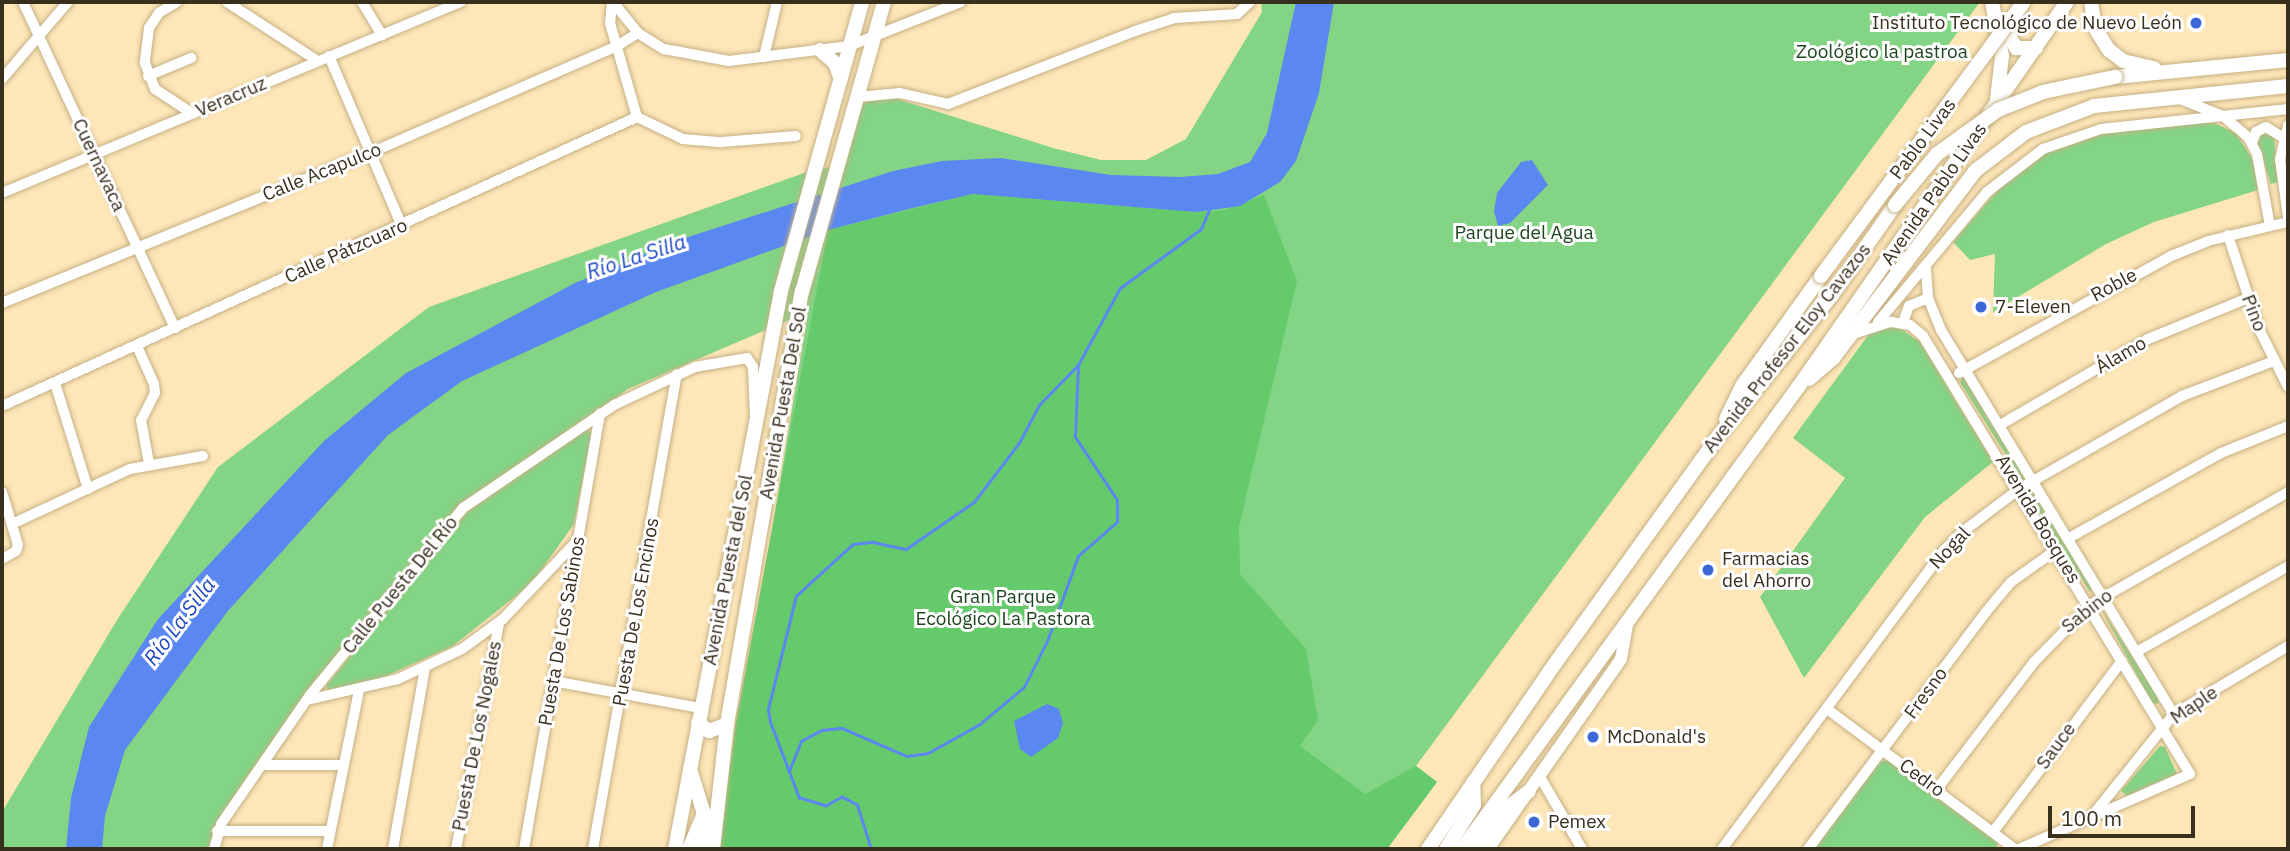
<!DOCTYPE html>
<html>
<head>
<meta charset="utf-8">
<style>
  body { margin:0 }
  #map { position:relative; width:2290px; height:851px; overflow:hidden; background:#fde6b8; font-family:"IBM Plex Sans",sans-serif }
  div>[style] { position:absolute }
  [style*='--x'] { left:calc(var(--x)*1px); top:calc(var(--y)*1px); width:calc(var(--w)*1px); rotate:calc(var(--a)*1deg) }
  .green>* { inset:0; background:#83d485 }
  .forest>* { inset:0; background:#65ca6b }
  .water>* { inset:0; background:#5b87f0 }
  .stream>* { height:2.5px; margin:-1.25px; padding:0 1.25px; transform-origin:1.25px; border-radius:1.25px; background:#5b87f0 }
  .roads { filter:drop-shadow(0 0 2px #c5b083) drop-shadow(0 0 2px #c5b083) }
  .minor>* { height:10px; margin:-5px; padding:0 5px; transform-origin:5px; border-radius:5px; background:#fff }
  .tertiary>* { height:12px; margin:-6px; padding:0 6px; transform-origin:6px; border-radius:6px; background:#fff }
  .secondary>* { height:14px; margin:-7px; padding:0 7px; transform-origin:7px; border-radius:7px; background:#fff }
  .bridges { filter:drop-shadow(0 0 2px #c5b083) drop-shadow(0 0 2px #c5b083) }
  .secondary-bridge>* { height:14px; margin:-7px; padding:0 7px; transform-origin:7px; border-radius:7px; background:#fff }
  .dots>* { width:19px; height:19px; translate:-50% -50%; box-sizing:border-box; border:4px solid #fff; border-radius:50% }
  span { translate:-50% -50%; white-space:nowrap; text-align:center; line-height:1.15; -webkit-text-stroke:6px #fff; paint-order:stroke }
  .poi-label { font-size:19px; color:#382f1d }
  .right { translate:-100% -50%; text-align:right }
  .left { translate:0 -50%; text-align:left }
  .park-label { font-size:19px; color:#1d451f }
  .street-label { font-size:19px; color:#382f1d }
  .water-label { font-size:21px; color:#1f49c1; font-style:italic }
  .frame { position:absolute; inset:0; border:4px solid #382f1d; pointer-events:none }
  .scale { position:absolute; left:2048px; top:806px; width:147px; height:32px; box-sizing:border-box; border:4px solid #382f1d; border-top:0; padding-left:9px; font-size:21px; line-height:24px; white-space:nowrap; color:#382f1d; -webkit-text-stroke:5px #fff; paint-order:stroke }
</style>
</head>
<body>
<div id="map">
  <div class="green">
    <div style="clip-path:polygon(1261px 2px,1980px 2px,1416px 766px,1437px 782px,1387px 849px,742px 712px,808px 312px,628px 389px,460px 510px,306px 692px,215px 831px,213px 849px,2px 849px,2px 812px,117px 620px,218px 467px,429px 307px,804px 173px,844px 164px,862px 103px,891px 97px,1053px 148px,1101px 160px,1146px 160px,1186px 139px,1262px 12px)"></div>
    <div style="clip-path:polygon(2193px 123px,2214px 123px,2236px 133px,2253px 160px,2258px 190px,2154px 222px,2106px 244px,1993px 312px,1995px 254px,1970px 260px,1953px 242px,2003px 184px,2049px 151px,2098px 134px)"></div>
    <div style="clip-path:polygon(2264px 131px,2274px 134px,2278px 182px,2271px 184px,2257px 141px)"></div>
    <div style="clip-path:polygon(1884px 327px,1898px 327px,1920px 342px,1993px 462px,1925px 517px,1804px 678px,1760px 597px,1845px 478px,1793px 438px,1869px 334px)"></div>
    <div style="clip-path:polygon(1963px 375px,2026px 479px,2023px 482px,1960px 382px)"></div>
    <div style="clip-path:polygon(586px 429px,592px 432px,574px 524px,532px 583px,453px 646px,377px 680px,328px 690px,326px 686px,464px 514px)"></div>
    <div style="clip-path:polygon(2033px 488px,2094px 586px,2090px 592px,2028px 494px)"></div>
    <div style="clip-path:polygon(2100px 607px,2159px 698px,2158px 704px,2152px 703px)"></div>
    <div style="clip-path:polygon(2160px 746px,2165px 747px,2177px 774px,2127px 796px,2121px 791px)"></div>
    <div style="clip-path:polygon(1888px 760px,1998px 843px,1996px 849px,1813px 849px,1878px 762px)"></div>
  </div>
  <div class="forest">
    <div style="clip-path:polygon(973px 194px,1197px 212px,1225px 210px,1264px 195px,1297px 281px,1239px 526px,1240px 574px,1306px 649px,1318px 720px,1300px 746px,1365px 794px,1416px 766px,1437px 782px,1387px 849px,719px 849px,736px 721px,828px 230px)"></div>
  </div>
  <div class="water">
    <div style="clip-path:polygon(1296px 2px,1334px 2px,1319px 93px,1296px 161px,1280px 182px,1240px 206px,1197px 212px,973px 194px,913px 208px,828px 230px,656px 292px,462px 381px,388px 435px,227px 612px,125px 750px,105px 816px,102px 849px,66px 849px,71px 798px,89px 727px,158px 619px,324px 441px,406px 373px,575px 283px,679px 240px,893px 171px,942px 161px,1001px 158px,1111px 175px,1180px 177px,1218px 174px,1250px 162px,1267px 133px)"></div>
    <div style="clip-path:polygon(1532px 160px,1548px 185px,1510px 223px,1498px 226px,1494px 211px,1497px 193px,1521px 162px)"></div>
    <div style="clip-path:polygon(1047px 704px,1059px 709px,1063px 723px,1058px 738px,1031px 757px,1020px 749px,1014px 721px)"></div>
  </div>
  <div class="stream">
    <div style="--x:789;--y:771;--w:32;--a:-68"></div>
    <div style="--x:801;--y:741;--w:24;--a:-28"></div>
    <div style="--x:822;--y:730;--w:20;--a:-6"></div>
    <div style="--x:842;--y:728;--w:71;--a:23.3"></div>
    <div style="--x:907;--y:756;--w:21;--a:-8"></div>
    <div style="--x:928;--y:753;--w:60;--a:-29.1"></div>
    <div style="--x:980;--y:724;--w:57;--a:-40.1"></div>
    <div style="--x:1024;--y:687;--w:54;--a:-63.4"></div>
    <div style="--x:1048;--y:639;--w:88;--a:-70.1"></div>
    <div style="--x:1078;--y:556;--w:52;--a:-41.1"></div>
    <div style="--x:1117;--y:522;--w:22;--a:-90"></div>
    <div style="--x:1117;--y:500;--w:76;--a:-123.7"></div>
    <div style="--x:1075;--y:437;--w:72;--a:-87.6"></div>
    <div style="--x:871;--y:849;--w:46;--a:-107.7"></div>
    <div style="--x:857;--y:805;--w:17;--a:-152"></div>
    <div style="--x:842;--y:797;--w:18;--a:151"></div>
    <div style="--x:826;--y:806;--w:28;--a:-163"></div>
    <div style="--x:799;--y:798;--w:81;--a:-110.9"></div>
    <div style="--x:770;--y:722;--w:13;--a:-99"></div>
    <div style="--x:768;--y:709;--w:116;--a:-76.1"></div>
    <div style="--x:796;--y:596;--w:77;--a:-42.4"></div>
    <div style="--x:853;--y:544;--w:20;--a:-6"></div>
    <div style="--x:873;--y:542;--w:34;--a:12"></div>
    <div style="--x:906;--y:549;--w:83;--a:-34.7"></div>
    <div style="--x:974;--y:502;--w:74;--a:-52.7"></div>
    <div style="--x:1019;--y:443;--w:43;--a:-62.2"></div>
    <div style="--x:1039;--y:405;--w:56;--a:-45.7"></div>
    <div style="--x:1078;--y:365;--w:88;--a:-61.4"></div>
    <div style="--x:1120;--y:288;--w:100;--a:-36.1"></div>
    <div style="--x:1201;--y:229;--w:21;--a:-67"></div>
  </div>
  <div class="roads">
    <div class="minor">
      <div style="--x:23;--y:2;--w:360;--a:65"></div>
      <div style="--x:177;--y:2;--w:21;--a:149"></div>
      <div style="--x:159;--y:13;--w:18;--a:124"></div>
      <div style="--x:149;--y:28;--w:35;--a:97"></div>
      <div style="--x:145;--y:63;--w:28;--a:69"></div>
      <div style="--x:155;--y:89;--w:45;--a:33.3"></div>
      <div style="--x:227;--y:2;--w:108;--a:33"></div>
      <div style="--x:362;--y:2;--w:39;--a:59"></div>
      <div style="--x:612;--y:2;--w:21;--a:95"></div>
      <div style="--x:610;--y:23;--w:98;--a:74"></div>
      <div style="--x:613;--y:2;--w:40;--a:51"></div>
      <div style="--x:638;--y:33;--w:31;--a:32"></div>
      <div style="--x:664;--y:49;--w:66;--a:10.5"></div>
      <div style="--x:729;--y:61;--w:121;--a:-7.1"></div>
      <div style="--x:849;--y:46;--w:120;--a:-21.4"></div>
      <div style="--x:329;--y:56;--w:185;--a:66.8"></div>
      <div style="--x:764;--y:57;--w:57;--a:-76.7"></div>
      <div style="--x:148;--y:76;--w:47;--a:-22.7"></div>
      <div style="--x:2;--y:79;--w:101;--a:-49.4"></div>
      <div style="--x:858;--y:97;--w:42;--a:-5.4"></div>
      <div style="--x:900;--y:93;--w:49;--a:12.9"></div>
      <div style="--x:948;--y:104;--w:204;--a:-21.3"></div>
      <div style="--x:1138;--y:30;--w:38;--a:-18"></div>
      <div style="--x:1174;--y:18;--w:63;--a:-3.6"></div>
      <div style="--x:1237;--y:14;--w:18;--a:-43"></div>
      <div style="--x:2180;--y:99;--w:46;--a:21.6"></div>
      <div style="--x:2223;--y:116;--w:33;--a:40"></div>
      <div style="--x:2248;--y:137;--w:19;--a:62"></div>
      <div style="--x:2257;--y:154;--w:73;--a:79.8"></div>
      <div style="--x:637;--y:117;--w:51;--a:25.6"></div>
      <div style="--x:683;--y:139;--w:38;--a:5"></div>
      <div style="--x:721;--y:142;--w:75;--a:-4.6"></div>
      <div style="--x:2288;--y:125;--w:35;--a:103"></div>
      <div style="--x:2280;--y:159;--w:59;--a:82.1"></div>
      <div style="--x:2252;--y:143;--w:12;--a:-70"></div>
      <div style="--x:2256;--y:132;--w:11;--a:-27"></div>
      <div style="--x:2266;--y:127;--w:19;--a:32"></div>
      <div style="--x:2;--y:193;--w:497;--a:-22.6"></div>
      <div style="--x:2228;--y:235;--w:99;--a:71.7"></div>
      <div style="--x:2259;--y:329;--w:65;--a:63.4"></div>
      <div style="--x:1926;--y:269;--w:29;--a:86"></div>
      <div style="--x:1928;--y:298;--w:35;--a:68"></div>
      <div style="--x:1941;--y:330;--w:449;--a:58.8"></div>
      <div style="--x:2;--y:303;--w:397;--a:-22.2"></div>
      <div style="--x:370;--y:153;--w:269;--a:-23.4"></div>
      <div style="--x:617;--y:46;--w:25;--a:-32"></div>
      <div style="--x:1878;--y:322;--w:170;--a:-50"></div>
      <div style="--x:1987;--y:192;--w:71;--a:-37.5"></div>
      <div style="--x:2043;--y:149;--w:61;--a:-19"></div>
      <div style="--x:2101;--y:129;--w:188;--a:-6.1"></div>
      <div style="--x:1903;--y:323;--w:18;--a:-71"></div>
      <div style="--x:1909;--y:306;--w:21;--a:-23"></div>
      <div style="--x:1853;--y:334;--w:40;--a:-18"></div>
      <div style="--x:1891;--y:322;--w:19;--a:9"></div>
      <div style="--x:1910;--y:325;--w:17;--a:40"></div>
      <div style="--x:1923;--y:336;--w:513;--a:58.63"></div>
      <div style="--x:2190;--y:774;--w:187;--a:156.3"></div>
      <div style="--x:137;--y:346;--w:42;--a:65.9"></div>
      <div style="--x:154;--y:384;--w:9;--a:84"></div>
      <div style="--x:155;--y:393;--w:30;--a:117"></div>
      <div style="--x:141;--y:420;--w:44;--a:79.5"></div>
      <div style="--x:1959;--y:373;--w:242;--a:-28.9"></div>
      <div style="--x:2171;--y:256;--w:40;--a:-22"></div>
      <div style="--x:2208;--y:241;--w:82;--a:-13.4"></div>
      <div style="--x:55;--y:383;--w:111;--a:72.7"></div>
      <div style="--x:2;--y:406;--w:698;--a:-24.47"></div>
      <div style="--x:2000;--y:425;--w:171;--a:-30.2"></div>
      <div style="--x:2148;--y:339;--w:108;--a:-22.3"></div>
      <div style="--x:2;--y:492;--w:55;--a:73.2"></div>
      <div style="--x:18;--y:545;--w:6;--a:108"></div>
      <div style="--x:16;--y:551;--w:16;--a:150"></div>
      <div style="--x:12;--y:524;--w:130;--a:-25"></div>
      <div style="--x:130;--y:469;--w:74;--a:-10.1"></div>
      <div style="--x:2069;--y:538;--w:174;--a:-29.2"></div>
      <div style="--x:2221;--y:453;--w:72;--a:-21.9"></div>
      <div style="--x:2138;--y:651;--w:172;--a:-29.5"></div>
      <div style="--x:553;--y:681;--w:149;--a:10.4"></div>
      <div style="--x:307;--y:700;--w:93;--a:-13"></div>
      <div style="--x:398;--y:679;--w:71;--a:-25.1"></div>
      <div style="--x:462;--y:649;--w:51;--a:-36.2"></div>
      <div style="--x:503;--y:619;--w:108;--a:-46.5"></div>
      <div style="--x:1827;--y:709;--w:234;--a:36.7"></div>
      <div style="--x:265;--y:765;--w:78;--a:0"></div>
      <div style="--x:1540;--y:777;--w:83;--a:59.7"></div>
      <div style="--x:1937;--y:789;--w:160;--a:-52.6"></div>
      <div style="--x:2034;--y:662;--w:80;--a:-45.5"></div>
      <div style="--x:2090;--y:605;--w:228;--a:-29.7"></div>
      <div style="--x:2093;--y:815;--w:129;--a:-51.3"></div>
      <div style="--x:2174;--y:714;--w:133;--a:-30.8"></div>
      <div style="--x:217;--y:831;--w:113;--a:0"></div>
      <div style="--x:1993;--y:832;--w:214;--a:-53"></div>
      <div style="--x:214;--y:849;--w:26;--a:-74"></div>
      <div style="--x:221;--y:824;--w:157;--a:-55.4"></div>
      <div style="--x:310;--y:695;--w:242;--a:-50.7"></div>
      <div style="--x:463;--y:508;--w:183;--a:-34.3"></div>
      <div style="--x:614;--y:405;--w:89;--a:-25.1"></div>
      <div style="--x:695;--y:367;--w:53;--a:-9.8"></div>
      <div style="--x:747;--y:358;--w:11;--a:56"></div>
      <div style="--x:753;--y:367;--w:50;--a:87.7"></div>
      <div style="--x:327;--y:849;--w:161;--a:-78.6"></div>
      <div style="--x:393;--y:849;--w:184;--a:-80"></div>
      <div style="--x:456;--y:849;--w:230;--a:-79.2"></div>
      <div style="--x:524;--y:849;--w:442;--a:-80.1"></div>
      <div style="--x:593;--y:849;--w:482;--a:-80"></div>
      <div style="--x:1722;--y:849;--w:371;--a:-53.4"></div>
      <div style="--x:1943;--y:551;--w:30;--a:-44"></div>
      <div style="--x:1965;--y:530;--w:68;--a:-37.2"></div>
      <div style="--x:2019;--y:489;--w:188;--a:-29.7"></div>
      <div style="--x:2182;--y:396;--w:98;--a:-20.8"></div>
      <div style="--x:1808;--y:849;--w:295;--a:-53.1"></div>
      <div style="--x:1985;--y:613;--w:40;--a:-50"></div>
      <div style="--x:2011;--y:582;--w:55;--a:-35.4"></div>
    </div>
    <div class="tertiary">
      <div style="--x:1488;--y:849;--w:232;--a:-55"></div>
      <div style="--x:1621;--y:659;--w:36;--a:-80"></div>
    </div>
    <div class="secondary">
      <div style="--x:1992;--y:2;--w:55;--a:79.5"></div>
      <div style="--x:2002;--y:56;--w:43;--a:96.6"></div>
      <div style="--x:2091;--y:2;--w:26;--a:81"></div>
      <div style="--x:2095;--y:28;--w:26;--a:58"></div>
      <div style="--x:2109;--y:50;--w:18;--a:38"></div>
      <div style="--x:2123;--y:61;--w:32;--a:13"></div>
      <div style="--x:2003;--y:26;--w:26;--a:59"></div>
      <div style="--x:2016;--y:48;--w:20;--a:0"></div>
      <div style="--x:820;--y:50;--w:20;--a:41"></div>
      <div style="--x:835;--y:63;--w:15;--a:70"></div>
      <div style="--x:2115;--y:77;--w:174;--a:-5.6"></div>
      <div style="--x:1809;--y:379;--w:33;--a:-41"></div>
      <div style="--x:1834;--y:357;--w:233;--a:-52.8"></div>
      <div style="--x:1975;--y:171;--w:64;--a:-37.4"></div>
      <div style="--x:2026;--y:132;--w:73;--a:-20.9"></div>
      <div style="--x:2094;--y:106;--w:195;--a:-5.9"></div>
      <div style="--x:1726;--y:419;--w:37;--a:-64"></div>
      <div style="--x:1742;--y:386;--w:135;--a:-54.3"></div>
      <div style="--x:698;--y:723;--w:14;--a:36"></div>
      <div style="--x:709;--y:731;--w:19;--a:-21"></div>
      <div style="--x:690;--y:769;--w:47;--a:72.7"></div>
      <div style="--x:704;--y:814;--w:35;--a:95"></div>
      <div style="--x:675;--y:849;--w:568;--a:-79.24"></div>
      <div style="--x:781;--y:291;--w:300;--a:-74.3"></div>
      <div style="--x:689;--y:849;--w:38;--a:-67"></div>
      <div style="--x:713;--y:849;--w:126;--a:-83.6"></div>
      <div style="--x:727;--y:724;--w:438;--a:-80.2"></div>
      <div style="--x:802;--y:292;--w:301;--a:-74.2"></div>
      <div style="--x:1428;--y:849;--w:214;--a:-55.6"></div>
      <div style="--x:1549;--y:672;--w:294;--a:-54.3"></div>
      <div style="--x:1721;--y:433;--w:177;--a:-51.2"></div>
      <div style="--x:1832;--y:295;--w:110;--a:-55"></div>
      <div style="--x:1446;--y:849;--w:52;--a:-57.5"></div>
      <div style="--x:1474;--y:805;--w:23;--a:-92"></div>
      <div style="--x:1462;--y:849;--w:573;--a:-53.95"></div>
      <div style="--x:1799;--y:386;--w:468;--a:-55.1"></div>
      <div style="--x:1478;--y:849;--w:52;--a:-54.5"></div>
      <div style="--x:1508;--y:807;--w:26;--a:-37"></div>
    </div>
  </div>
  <div class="bridges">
    <div class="secondary-bridge">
      <div style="--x:1895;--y:205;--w:66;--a:-50.5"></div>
      <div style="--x:1937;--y:154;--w:75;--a:-35.8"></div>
      <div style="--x:1998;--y:110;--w:48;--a:-21.8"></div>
      <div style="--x:2043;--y:92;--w:74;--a:-11.8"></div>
      <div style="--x:1821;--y:276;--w:341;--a:-53.5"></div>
    </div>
  </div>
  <div class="dots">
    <div style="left:2196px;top:23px;background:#3b67d7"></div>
    <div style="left:1981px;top:307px;background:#3b67d7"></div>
    <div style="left:1708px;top:570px;background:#3b67d7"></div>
    <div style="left:1593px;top:737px;background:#3b67d7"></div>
    <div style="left:1534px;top:822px;background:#3b67d7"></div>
  </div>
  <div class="poi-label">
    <span class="right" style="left:2182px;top:23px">Instituto Tecnológico de Nuevo León</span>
    <span class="left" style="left:1995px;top:307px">7-Eleven</span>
    <span class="left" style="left:1722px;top:570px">Farmacias<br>del Ahorro</span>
    <span class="left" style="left:1607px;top:737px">McDonald's</span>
    <span class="left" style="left:1548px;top:822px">Pemex</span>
  </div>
  <div class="park-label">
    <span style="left:1882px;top:52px">Zoológico la pastroa</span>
    <span style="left:1524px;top:233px">Parque del Agua</span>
    <span style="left:1003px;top:608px">Gran Parque<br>Ecológico La Pastora</span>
  </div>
  <div class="street-label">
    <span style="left:231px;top:97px;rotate:-23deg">Veracruz</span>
    <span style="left:1923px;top:139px;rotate:-53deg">Pablo Livas</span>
    <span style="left:99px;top:165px;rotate:65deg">Cuernavaca</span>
    <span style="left:322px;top:172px;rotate:-22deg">Calle Acapulco</span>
    <span style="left:1934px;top:194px;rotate:-55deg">Avenida Pablo Livas</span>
    <span style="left:346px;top:251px;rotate:-24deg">Calle Pátzcuaro</span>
    <span style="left:2114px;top:285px;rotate:-28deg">Roble</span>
    <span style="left:2254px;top:313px;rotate:69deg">Pino</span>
    <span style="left:1787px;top:348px;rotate:-52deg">Avenida Profesor Eloy Cavazos</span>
    <span style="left:2121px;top:355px;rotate:-30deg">Álamo</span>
    <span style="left:783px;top:403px;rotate:-80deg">Avenida Puesta Del Sol</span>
    <span style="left:2038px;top:519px;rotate:59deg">Avenida Bosques</span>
    <span style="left:1950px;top:548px;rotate:-47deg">Nogal</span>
    <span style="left:728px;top:570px;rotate:-79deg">Avenida Puesta del Sol</span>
    <span style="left:400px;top:585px;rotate:-51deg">Calle Puesta Del Río</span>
    <span style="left:2087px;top:611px;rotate:-38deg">Sabino</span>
    <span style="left:636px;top:612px;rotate:-80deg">Puesta De Los Encinos</span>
    <span style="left:562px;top:631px;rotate:-80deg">Puesta De Los Sabinos</span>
    <span style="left:1926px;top:693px;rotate:-54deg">Fresno</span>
    <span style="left:2194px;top:705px;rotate:-34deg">Maple</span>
    <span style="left:477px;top:736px;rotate:-79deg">Puesta De Los Nogales</span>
    <span style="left:2056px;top:746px;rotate:-54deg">Sauce</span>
    <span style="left:1922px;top:778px;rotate:36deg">Cedro</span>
  </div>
  <div class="water-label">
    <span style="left:636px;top:256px;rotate:-18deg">Río La Silla</span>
    <span style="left:179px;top:621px;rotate:-53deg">Río La Silla</span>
  </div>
  <div class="frame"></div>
  <div class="scale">100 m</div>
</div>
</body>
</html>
